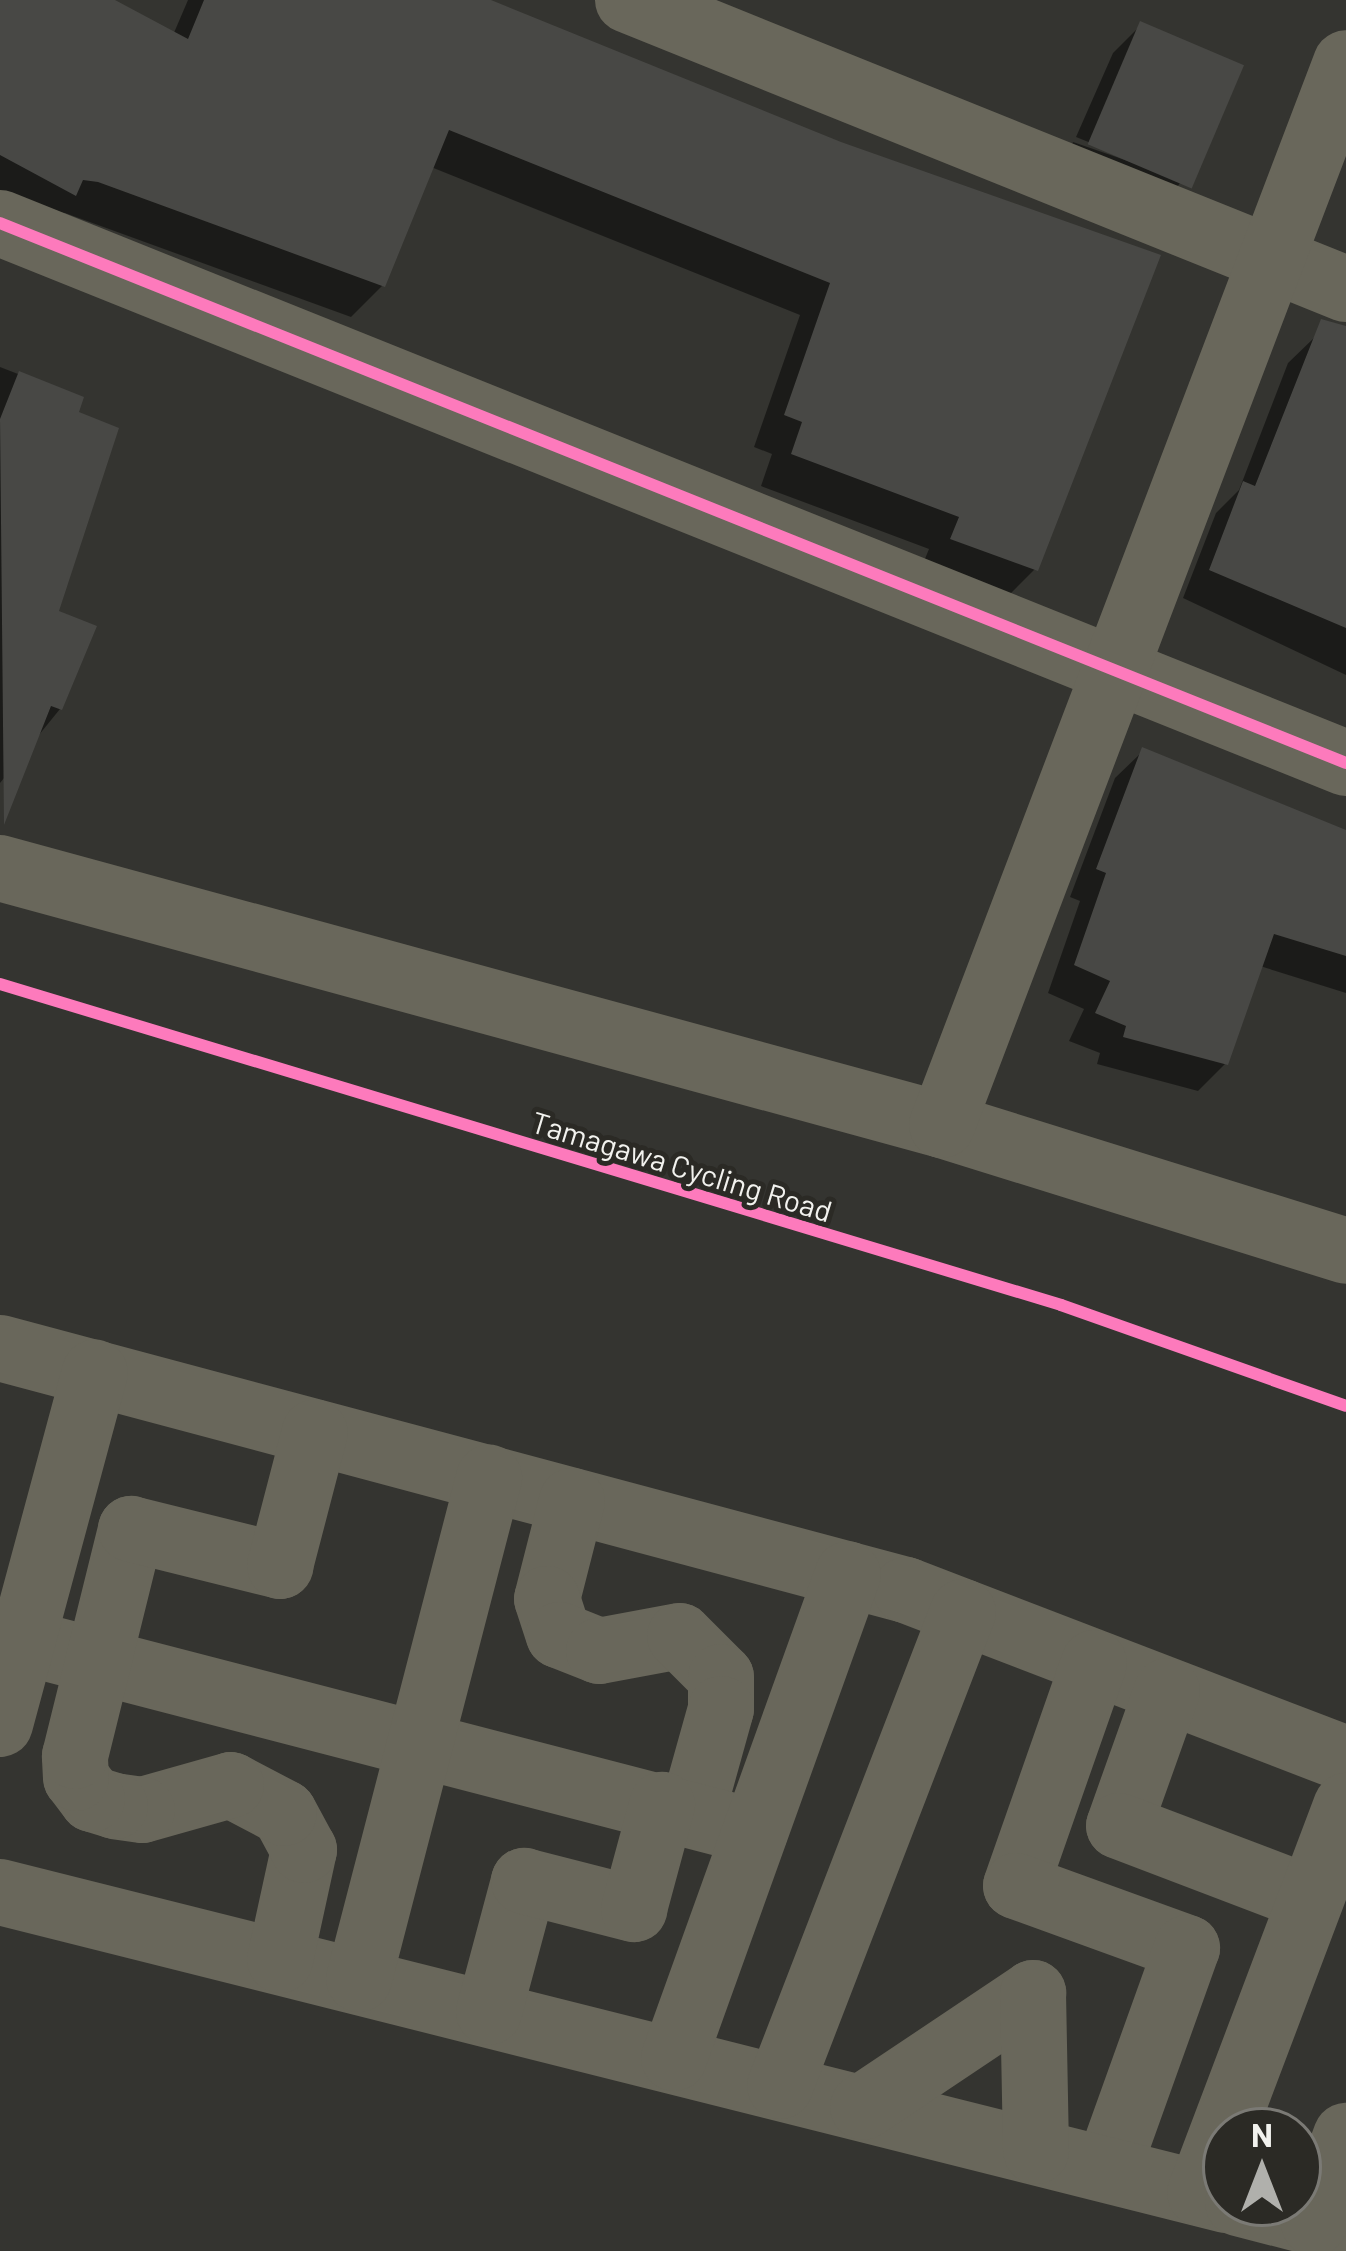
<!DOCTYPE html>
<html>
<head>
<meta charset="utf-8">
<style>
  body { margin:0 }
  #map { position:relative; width:1346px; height:2251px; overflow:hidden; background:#343430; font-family:Barlow,sans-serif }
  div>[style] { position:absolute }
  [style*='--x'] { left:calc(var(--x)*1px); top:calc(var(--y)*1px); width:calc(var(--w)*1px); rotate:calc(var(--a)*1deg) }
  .shadow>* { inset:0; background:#0007 }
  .building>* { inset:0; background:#484845; transform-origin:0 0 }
  .minor>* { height:66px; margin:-33px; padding:0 33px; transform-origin:33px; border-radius:33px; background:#69675b }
  .cycleway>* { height:12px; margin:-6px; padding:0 6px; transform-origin:6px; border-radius:6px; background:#fd7abc }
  span { translate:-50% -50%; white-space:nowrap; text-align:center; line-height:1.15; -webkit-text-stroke:10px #2b2a25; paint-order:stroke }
  .street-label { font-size:30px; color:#f2f2ee }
  .north { position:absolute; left:1202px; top:2107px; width:120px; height:120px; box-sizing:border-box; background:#2b2a25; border:3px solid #7b7a75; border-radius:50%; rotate:0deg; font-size:33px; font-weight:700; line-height:48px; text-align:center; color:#f2f2ee }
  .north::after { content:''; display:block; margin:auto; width:42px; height:54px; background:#b0b0ac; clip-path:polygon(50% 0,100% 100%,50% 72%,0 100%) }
</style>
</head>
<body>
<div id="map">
  <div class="shadow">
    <div style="clip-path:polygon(0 0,102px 0,173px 35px,188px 0,437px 0,840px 145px,1035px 569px,1003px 601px,920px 571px,929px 549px,761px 486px,772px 454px,754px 447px,800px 315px,431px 167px,383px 285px,351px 317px,65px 213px,0 205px)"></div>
    <div style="clip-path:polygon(1141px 25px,1240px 68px,1200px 159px,1157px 211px,1060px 172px,1073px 142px,1180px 179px,1076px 137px,1113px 53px)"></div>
    <div style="clip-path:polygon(1316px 336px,1346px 347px,1346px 675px,1183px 598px,1216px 513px,1239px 490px,1288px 363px)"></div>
    <div style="clip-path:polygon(0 367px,80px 398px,55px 613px,60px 709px,0 783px)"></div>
    <div style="clip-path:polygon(1143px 751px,1346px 833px,1346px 993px,1260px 966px,1226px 1063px,1198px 1091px,1097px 1064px,1100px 1053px,1069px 1041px,1084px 1009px,1048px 993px,1080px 901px,1070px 897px,1115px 778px)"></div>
  </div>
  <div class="building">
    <div style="clip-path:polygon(0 0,115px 0,188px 39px,204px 0,491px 0,841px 142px,1161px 255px,1038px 571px,950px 539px,959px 517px,791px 454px,802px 422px,784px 415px,830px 283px,449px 130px,385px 287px,98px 182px,83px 180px,76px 196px,0 155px)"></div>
    <div style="left:1140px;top:21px;width:113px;height:134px;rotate:23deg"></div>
    <div style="clip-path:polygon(1321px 319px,1346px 326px,1346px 628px,1209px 570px,1243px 481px,1255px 486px)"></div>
    <div style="clip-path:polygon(19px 371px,84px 397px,79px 412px,119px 428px,59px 611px,97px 626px,62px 710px,51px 706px,4px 825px,0 419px)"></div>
    <div style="clip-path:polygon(1142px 747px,1346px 830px,1346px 956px,1274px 934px,1228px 1065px,1123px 1037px,1126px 1026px,1095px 1013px,1110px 981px,1074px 965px,1106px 873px,1096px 869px)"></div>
  </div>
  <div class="minor">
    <div style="--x:628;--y:0;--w:774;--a:21.93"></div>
    <div style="--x:0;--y:223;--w:1450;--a:21.86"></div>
    <div style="--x:0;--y:868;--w:976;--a:15.26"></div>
    <div style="--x:942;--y:1125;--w:423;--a:17.3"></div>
    <div style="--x:942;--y:1125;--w:1136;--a:-69.17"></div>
    <div style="--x:0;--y:1348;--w:938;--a:14.96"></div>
    <div style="--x:906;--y:1590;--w:471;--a:21"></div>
    <div style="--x:572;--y:1501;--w:101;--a:104.3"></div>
    <div style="--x:547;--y:1599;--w:38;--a:72"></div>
    <div style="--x:559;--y:1635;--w:43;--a:21.8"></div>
    <div style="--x:599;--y:1651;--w:82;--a:-10.5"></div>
    <div style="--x:680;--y:1636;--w:58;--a:45"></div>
    <div style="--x:721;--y:1677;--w:32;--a:90"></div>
    <div style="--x:721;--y:1709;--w:108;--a:105.6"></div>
    <div style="--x:0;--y:1636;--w:780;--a:14.55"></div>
    <div style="--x:1094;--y:1663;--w:236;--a:109.3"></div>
    <div style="--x:1016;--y:1886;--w:182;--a:19.9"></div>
    <div style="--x:1187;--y:1948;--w:235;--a:109.7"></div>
    <div style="--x:1167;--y:1691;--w:143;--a:109.6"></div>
    <div style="--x:1119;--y:1826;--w:205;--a:20.8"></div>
    <div style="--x:0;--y:1724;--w:364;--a:-74.9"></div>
    <div style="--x:0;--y:1892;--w:1264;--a:14.1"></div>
    <div style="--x:280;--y:1960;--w:113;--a:-77.7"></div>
    <div style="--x:304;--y:1850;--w:42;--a:-118.4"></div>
    <div style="--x:284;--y:1813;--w:60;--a:-152.2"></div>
    <div style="--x:231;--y:1785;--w:92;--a:164.3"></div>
    <div style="--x:142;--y:1810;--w:27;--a:-172"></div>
    <div style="--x:115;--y:1806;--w:24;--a:-163"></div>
    <div style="--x:92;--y:1799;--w:26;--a:-127"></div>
    <div style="--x:76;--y:1778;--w:22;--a:-93"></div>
    <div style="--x:75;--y:1756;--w:234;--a:-76.1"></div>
    <div style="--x:131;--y:1529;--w:154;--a:13.9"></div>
    <div style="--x:280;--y:1566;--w:138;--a:-75.4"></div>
    <div style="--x:359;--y:1979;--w:518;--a:-75.45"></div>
    <div style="--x:489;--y:2012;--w:136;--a:-75"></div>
    <div style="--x:524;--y:1881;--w:114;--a:14.3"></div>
    <div style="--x:634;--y:1909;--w:108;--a:-74.9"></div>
    <div style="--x:674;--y:2058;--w:514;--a:-70.23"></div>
    <div style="--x:780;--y:2086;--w:508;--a:-68.89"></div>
    <div style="--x:863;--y:2107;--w:205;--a:-33.8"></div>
    <div style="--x:1033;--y:1993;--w:158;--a:88.9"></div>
    <div style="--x:1200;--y:2193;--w:414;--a:-69.3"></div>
    <div style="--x:1238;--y:2203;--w:112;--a:14.5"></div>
    <div style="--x:1314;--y:2223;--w:93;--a:-69.8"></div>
  </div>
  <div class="cycleway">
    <div style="--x:0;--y:223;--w:1450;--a:21.86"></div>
    <div style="--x:0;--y:984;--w:1108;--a:16.83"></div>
    <div style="--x:1061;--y:1305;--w:302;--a:19.5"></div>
  </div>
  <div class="street-label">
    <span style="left:682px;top:1166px;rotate:17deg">Tamagawa Cycling Road</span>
  </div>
  <div class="north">N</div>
</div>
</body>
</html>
